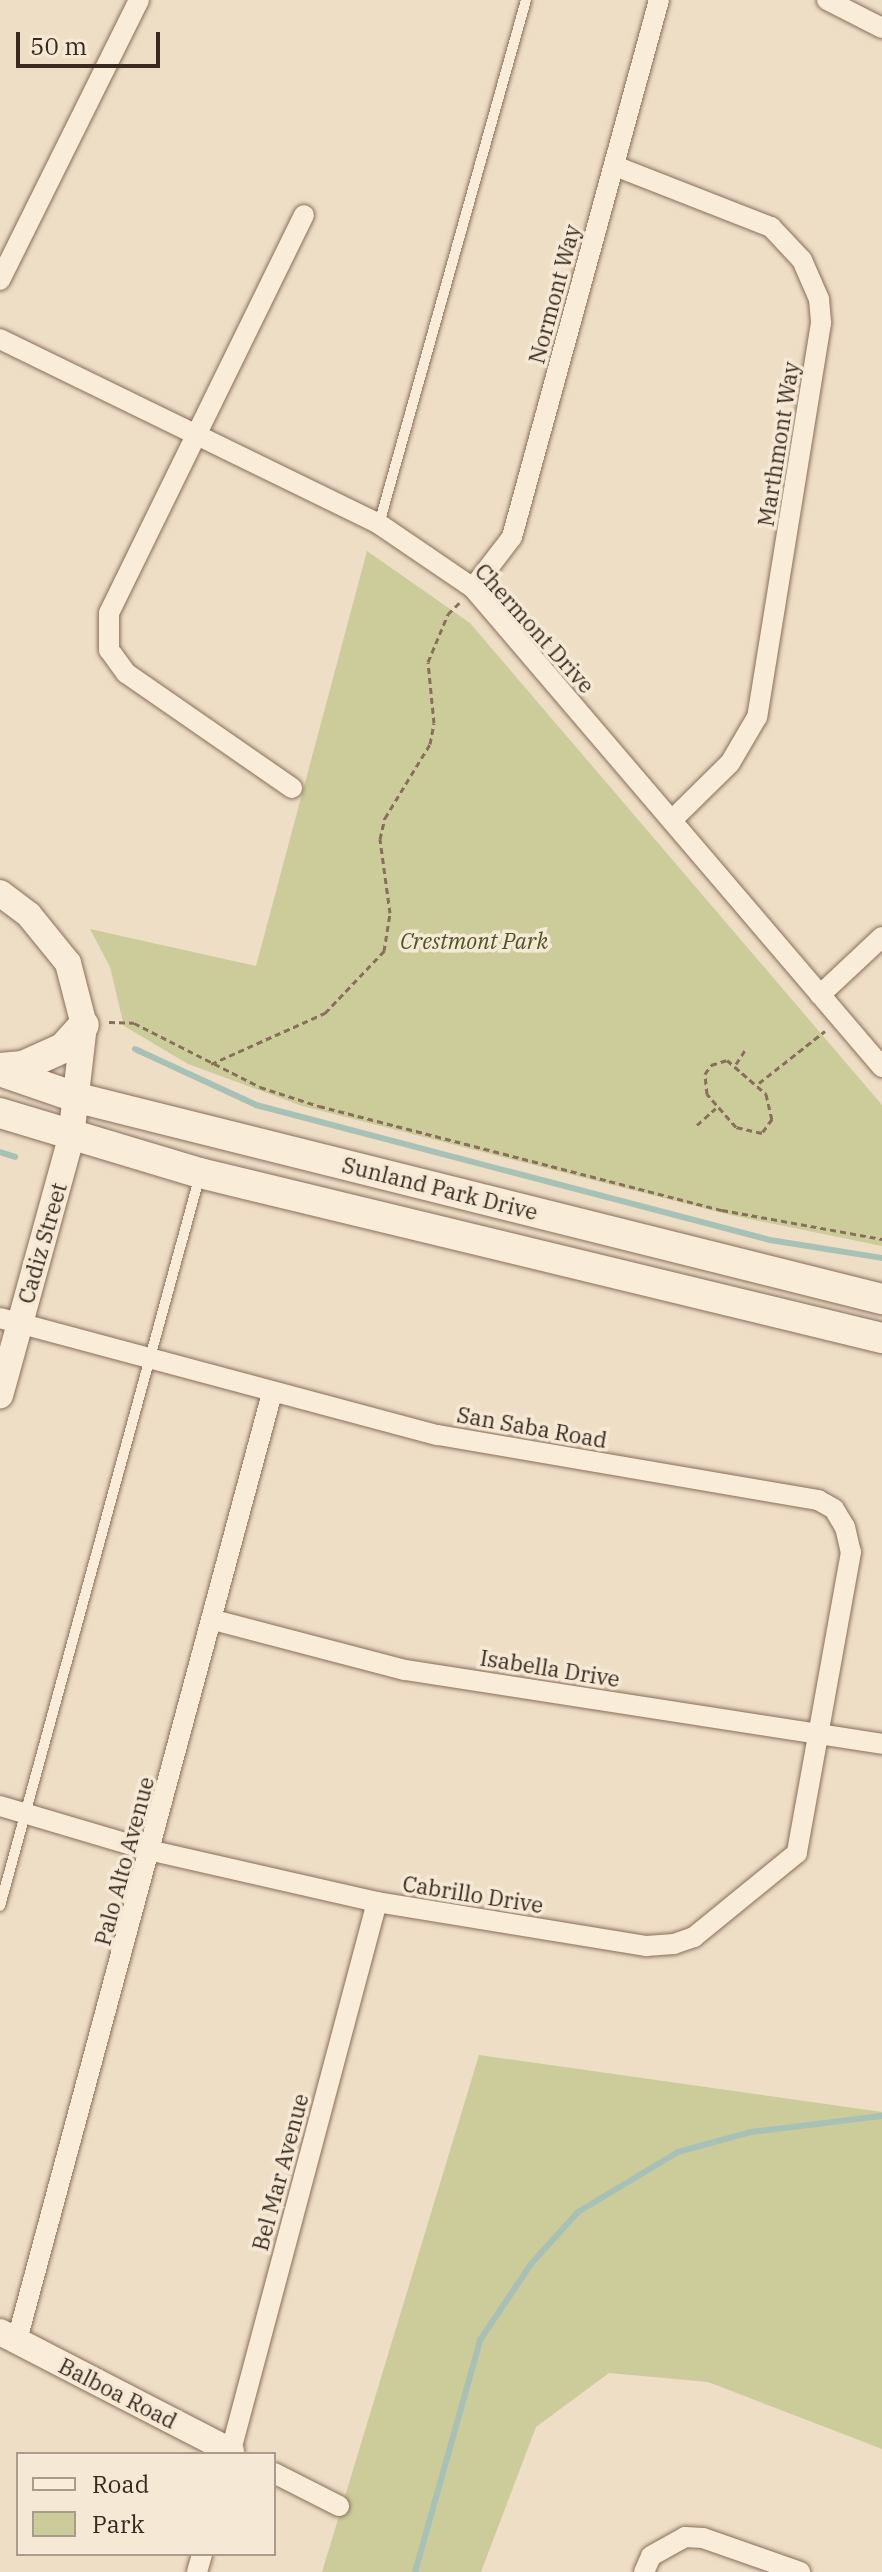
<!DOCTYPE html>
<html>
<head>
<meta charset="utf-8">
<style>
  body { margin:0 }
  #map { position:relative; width:882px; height:2572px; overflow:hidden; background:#eedec5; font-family:"IBM Plex Serif",serif }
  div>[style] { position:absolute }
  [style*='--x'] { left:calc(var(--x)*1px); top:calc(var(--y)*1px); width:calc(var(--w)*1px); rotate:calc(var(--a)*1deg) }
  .green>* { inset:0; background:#cbcc99 }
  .stream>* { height:6px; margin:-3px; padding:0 3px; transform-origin:3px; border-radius:3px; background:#a7c1b7 }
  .path>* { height:3px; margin-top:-1.5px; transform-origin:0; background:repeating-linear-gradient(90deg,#896f5b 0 6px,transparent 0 10px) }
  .roads { filter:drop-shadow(0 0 2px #896f5b) drop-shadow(0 0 2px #896f5b) }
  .service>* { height:10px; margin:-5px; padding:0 5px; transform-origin:5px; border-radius:5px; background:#f9ecd8 }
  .minor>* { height:20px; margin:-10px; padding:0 10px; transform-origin:10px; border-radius:10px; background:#f9ecd8 }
  .tertiary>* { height:26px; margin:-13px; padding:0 13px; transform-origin:13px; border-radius:13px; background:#f9ecd8 }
  .secondary>* { height:30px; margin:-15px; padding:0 15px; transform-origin:15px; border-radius:15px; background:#f9ecd8 }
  span { translate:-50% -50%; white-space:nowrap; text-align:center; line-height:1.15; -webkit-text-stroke:7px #f5e9d5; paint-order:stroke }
  .street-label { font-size:22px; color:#39291f }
  .park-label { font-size:22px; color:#4e5526; font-style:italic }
  .legend { position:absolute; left:16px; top:2452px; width:260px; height:104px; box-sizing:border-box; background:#f5e9d5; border:2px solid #aa9c8c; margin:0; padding:10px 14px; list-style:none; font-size:24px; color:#39291f }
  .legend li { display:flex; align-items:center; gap:16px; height:40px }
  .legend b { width:40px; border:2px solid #aa9c8c }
  .scale { position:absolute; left:16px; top:32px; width:144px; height:36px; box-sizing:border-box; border:4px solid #39291f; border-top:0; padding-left:10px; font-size:24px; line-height:28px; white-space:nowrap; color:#39291f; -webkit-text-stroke:6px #f5e9d5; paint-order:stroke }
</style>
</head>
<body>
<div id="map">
  <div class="green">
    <div style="clip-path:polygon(367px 551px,470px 623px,882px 1105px,882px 1246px,730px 1215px,302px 1106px,188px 1064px,124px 1026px,110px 967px,90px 929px,256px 966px)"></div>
    <div style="clip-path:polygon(479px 2055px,882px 2112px,882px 2449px,708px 2382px,609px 2373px,536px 2427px,481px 2572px,322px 2572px)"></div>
  </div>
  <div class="stream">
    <div style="--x:135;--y:1049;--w:133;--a:24.8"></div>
    <div style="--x:256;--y:1105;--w:531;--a:14.72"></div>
    <div style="--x:770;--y:1240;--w:113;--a:9.1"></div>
    <div style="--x:0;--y:1152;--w:16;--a:18"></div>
    <div style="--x:415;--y:2572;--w:241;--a:-74.3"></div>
    <div style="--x:480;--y:2340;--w:92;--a:-56.1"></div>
    <div style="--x:531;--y:2264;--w:70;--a:-47.9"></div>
    <div style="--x:578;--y:2212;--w:117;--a:-31"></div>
    <div style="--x:678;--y:2152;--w:76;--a:-15.3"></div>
    <div style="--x:751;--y:2132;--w:132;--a:-7"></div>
  </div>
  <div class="path">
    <div style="--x:109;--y:1022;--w:25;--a:2"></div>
    <div style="--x:134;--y:1023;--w:141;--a:26.9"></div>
    <div style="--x:260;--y:1087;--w:62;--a:17.9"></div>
    <div style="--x:319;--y:1106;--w:416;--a:14.5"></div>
    <div style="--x:722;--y:1210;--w:163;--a:10.3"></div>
    <div style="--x:727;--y:1060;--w:52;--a:41.1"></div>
    <div style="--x:766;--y:1094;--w:26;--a:77"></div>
    <div style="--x:772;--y:1119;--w:17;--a:126"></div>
    <div style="--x:762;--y:1133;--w:27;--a:-167"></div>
    <div style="--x:736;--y:1127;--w:44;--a:-131.3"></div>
    <div style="--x:707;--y:1094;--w:20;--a:-96"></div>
    <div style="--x:705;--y:1074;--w:11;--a:-56"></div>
    <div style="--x:711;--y:1065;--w:17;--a:-17"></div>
    <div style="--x:211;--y:1064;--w:125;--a:-24.1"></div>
    <div style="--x:325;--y:1013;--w:86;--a:-46.4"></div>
    <div style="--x:384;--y:951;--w:38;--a:-81"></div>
    <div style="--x:390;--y:913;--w:75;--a:-97.7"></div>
    <div style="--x:380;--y:839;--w:22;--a:-77"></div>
    <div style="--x:385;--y:818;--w:87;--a:-58.7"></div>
    <div style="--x:430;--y:744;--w:21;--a:-79"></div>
    <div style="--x:434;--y:723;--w:61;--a:-95.6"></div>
    <div style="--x:428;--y:662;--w:52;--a:-67.4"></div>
    <div style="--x:448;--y:614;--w:16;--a:-45"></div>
    <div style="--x:736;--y:1064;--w:20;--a:-57"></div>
    <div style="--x:759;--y:1083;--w:84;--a:-38.2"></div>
    <div style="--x:697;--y:1125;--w:25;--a:-42"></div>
  </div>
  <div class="roads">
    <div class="service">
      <div style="--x:379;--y:524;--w:544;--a:-74.33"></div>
      <div style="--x:0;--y:1906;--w:758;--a:-74.7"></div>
    </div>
    <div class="minor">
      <div style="--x:827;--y:0;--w:62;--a:27"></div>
      <div style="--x:615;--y:166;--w:168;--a:21.4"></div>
      <div style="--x:771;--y:227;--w:45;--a:46.8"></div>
      <div style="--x:802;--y:260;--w:43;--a:66.4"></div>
      <div style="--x:819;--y:299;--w:24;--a:85"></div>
      <div style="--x:821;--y:323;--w:399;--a:99.2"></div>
      <div style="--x:757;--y:717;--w:53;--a:120.4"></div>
      <div style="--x:730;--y:763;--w:81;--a:135.5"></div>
      <div style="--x:0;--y:280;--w:313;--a:-63.6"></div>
      <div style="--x:0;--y:339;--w:422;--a:26"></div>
      <div style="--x:379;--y:524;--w:114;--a:34.2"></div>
      <div style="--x:473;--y:588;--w:630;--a:49.51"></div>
      <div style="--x:473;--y:588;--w:64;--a:-52.6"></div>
      <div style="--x:512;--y:537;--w:557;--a:-74.69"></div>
      <div style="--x:292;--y:788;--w:202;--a:-145.3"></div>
      <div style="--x:126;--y:673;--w:29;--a:-126"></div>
      <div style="--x:109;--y:650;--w:37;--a:-90"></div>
      <div style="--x:109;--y:613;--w:443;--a:-63.9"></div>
      <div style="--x:820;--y:995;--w:85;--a:-43.1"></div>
      <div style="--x:0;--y:1318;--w:453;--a:15"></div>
      <div style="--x:438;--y:1435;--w:386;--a:9.7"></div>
      <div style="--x:818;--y:1500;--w:18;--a:29"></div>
      <div style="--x:834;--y:1509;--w:21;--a:59"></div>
      <div style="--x:845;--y:1527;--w:26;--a:77"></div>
      <div style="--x:851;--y:1552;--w:306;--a:100.2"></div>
      <div style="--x:797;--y:1853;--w:133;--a:140.8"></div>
      <div style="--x:694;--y:1937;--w:21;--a:161"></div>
      <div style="--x:674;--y:1944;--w:28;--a:176"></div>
      <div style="--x:646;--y:1946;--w:273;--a:-170.7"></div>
      <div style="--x:377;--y:1902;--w:231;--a:-167.2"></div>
      <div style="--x:152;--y:1851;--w:159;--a:-163.5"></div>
      <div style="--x:214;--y:1620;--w:197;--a:14.7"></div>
      <div style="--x:405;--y:1670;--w:483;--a:8.8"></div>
      <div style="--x:17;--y:2340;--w:981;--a:-74.93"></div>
      <div style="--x:230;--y:2454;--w:571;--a:-75.09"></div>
      <div style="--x:274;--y:2473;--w:73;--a:26.9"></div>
      <div style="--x:197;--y:2572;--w:19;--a:-74"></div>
      <div style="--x:644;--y:2572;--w:17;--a:-66"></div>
      <div style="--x:651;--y:2556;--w:39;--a:-29"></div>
      <div style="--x:685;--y:2537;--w:18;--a:3"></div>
      <div style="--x:703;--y:2538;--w:103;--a:19.3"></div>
    </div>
    <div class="tertiary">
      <div style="--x:0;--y:893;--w:36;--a:37"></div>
      <div style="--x:29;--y:915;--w:62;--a:50.9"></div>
      <div style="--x:68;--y:963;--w:64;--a:75.5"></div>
      <div style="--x:84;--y:1025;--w:114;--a:96.6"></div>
      <div style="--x:71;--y:1138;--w:267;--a:105.4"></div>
      <div style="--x:0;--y:2332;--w:260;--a:27.3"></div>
    </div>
    <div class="secondary">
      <div style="--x:0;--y:1068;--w:23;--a:-5"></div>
      <div style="--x:23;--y:1066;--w:44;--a:-24.2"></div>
      <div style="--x:63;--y:1048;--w:31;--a:-48"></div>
      <div style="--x:0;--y:1071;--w:83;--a:19.1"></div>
      <div style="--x:78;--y:1098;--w:829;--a:14.04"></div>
      <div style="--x:0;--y:1113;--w:209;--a:16.7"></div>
      <div style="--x:200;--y:1173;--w:702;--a:13.6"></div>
    </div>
  </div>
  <div class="street-label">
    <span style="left:554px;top:294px;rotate:-75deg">Normont Way</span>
    <span style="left:778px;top:444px;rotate:-81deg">Marthmont Way</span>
    <span style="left:535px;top:628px;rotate:48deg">Chermont Drive</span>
    <span style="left:440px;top:1188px;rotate:14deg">Sunland Park Drive</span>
    <span style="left:42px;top:1243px;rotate:-74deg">Cadiz Street</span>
    <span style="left:532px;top:1427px;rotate:10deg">San Saba Road</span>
    <span style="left:550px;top:1668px;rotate:9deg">Isabella Drive</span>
    <span style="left:124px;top:1861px;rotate:-75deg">Palo Alto Avenue</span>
    <span style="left:473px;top:1894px;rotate:9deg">Cabrillo Drive</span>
    <span style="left:280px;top:2172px;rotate:-75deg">Bel Mar Avenue</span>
    <span style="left:118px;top:2393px;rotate:27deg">Balboa Road</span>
  </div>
  <div class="park-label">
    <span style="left:474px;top:941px">Crestmont Park</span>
  </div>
  <ul class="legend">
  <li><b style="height:10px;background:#f9ecd8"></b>Road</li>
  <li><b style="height:22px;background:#cbcc99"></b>Park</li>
  </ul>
  <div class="scale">50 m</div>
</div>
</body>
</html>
